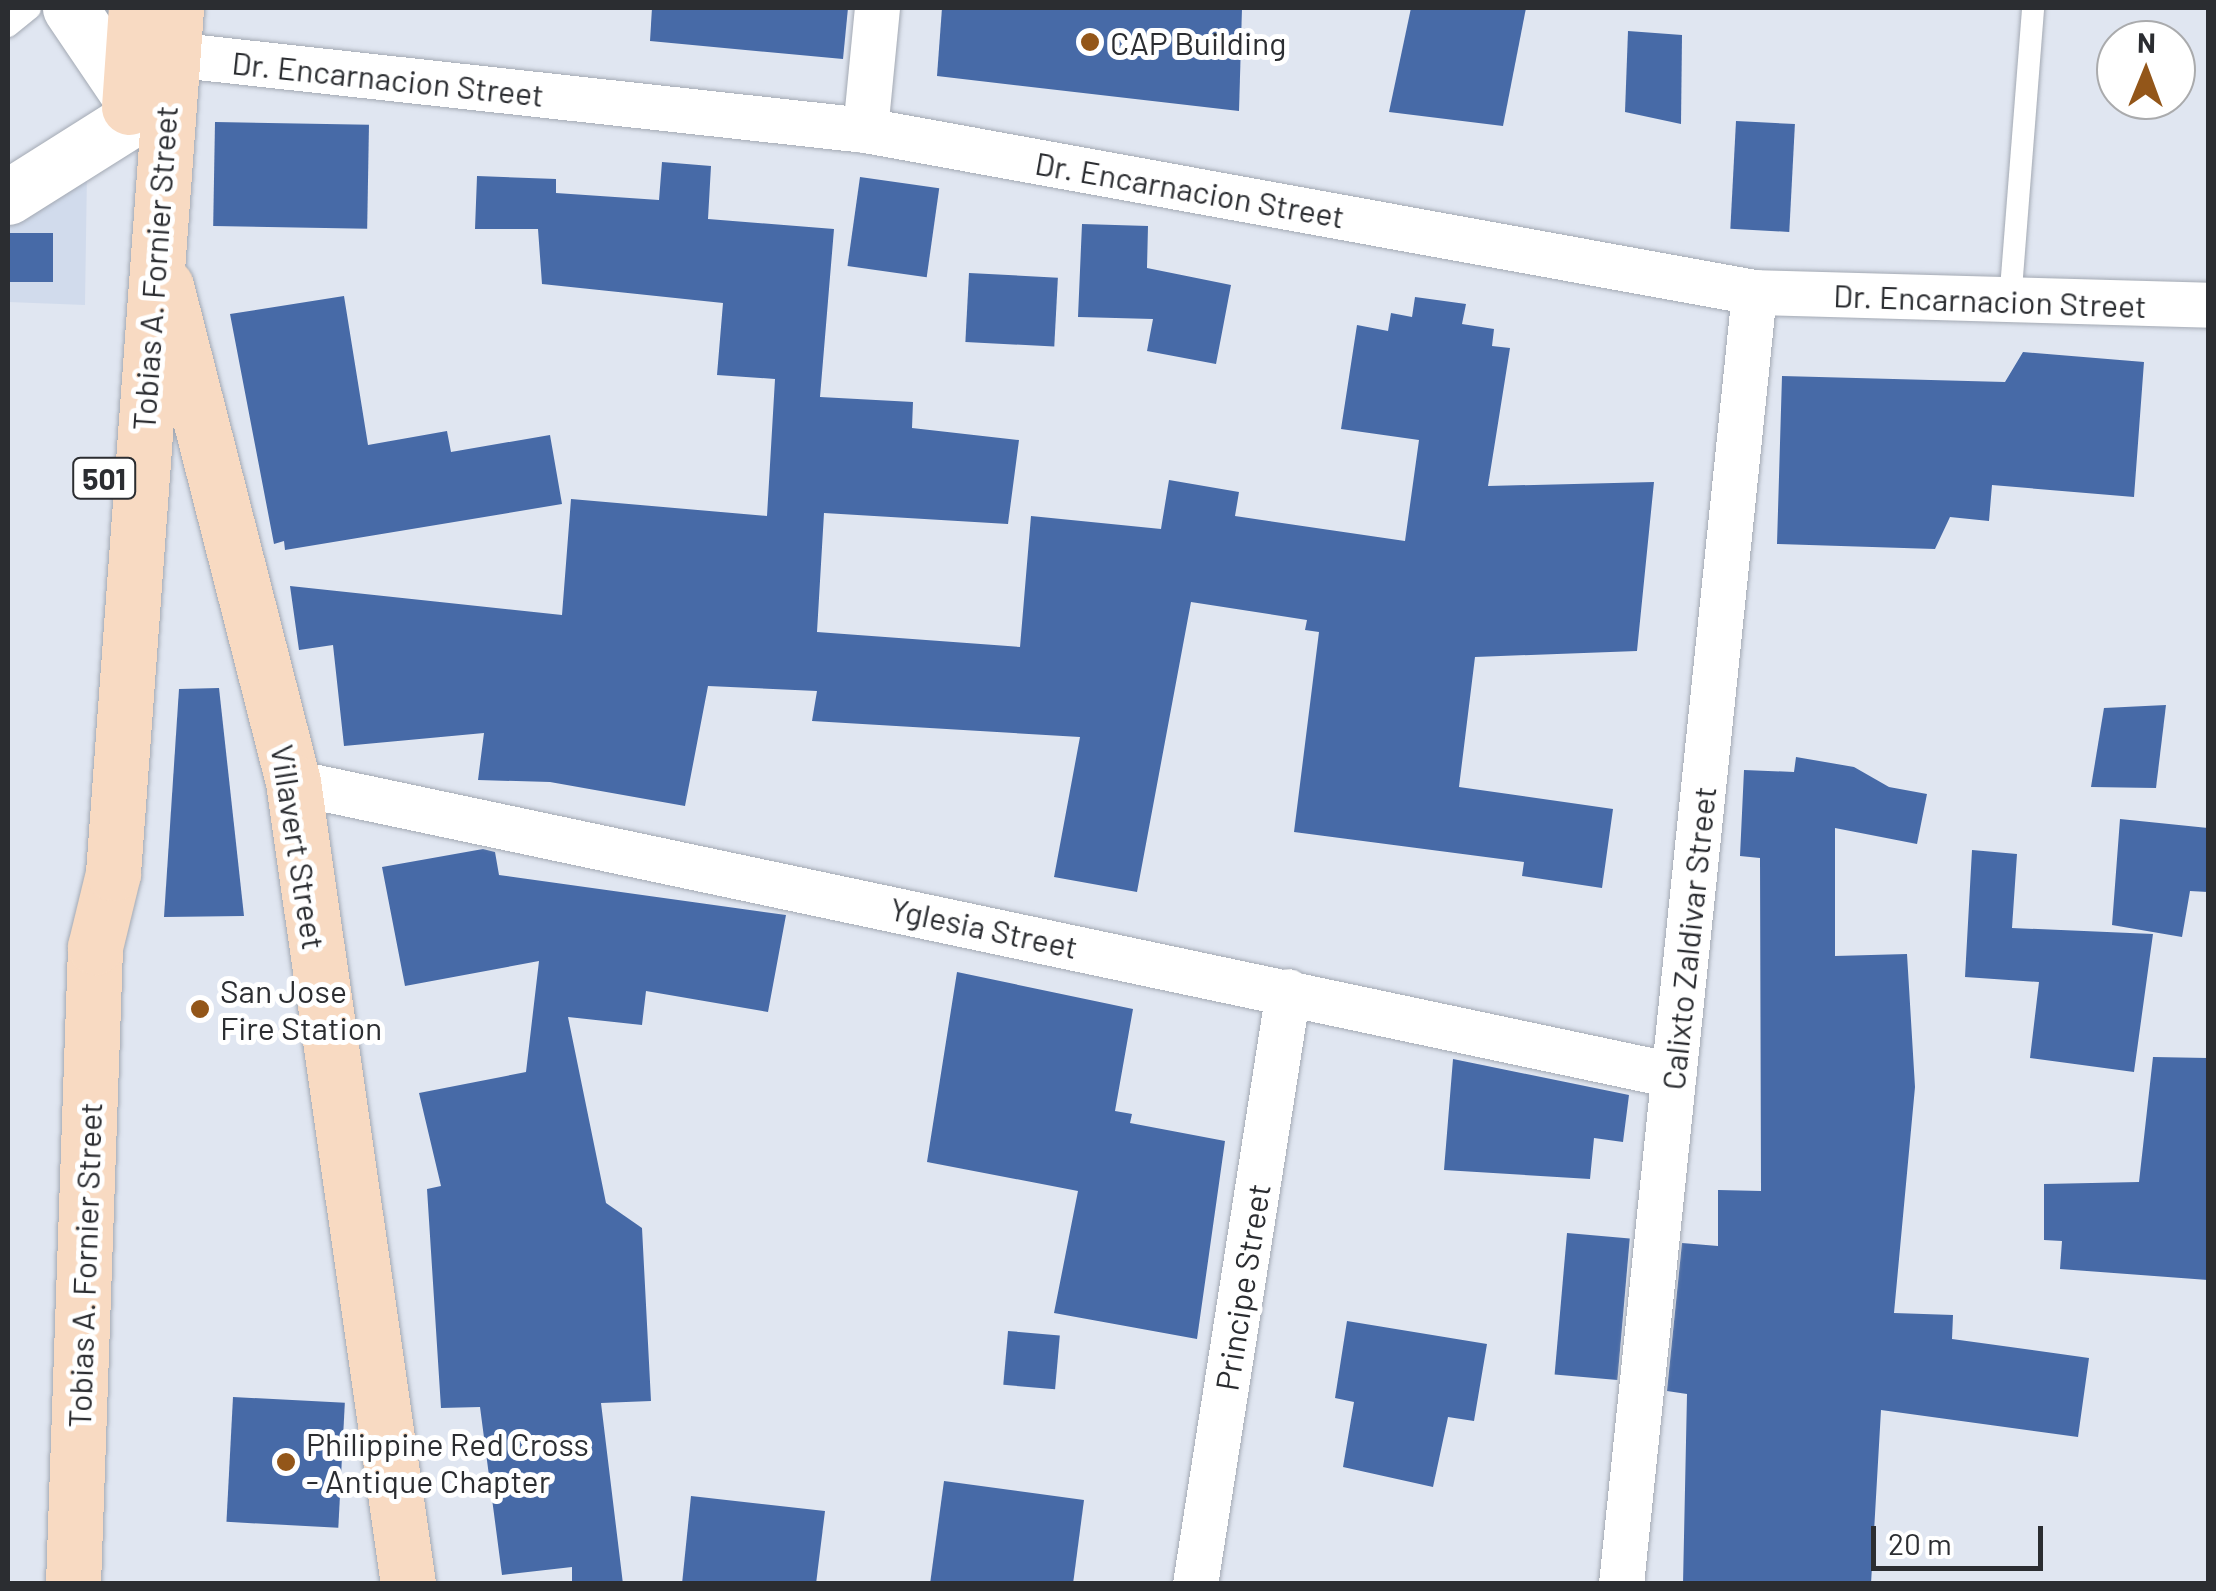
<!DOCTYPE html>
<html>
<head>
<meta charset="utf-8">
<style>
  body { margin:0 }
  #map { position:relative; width:2216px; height:1591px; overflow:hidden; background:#e0e6f1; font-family:Barlow,sans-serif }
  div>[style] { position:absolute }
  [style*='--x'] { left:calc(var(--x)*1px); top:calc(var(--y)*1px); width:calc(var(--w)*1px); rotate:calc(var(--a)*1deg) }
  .built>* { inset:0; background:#d1dbec }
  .building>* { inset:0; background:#476aa7; transform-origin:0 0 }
  .roads { filter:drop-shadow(0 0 2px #a3a9b3) drop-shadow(0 0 2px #a3a9b3) }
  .service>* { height:22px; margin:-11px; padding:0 11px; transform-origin:11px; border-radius:11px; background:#fff }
  .minor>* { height:45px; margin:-22.5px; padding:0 22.5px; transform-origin:22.5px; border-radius:22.5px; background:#fff }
  .tertiary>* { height:55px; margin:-27.5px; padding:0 27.5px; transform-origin:27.5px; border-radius:27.5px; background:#fff }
  .secondary>* { height:55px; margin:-27.5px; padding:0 27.5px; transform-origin:27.5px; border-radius:27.5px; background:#fff }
  .primary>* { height:55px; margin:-27.5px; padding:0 27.5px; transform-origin:27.5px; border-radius:27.5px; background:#f8dac2 }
  .dots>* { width:28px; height:28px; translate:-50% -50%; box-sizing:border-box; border:5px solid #fff; border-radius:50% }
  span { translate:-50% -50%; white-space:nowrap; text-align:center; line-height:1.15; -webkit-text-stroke:10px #fff; paint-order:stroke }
  .shield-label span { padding:2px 8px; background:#fff; border:2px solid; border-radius:8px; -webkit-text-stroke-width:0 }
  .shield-label { font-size:30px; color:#2b2d31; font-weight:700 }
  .poi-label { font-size:32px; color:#2b2d31 }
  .left { translate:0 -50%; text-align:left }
  .street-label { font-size:32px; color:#2b2d31 }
  .frame { position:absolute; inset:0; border:10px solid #2b2d31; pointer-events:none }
  .north { position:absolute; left:2096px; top:20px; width:100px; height:100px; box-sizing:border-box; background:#fff; border:2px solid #aaabad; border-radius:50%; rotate:1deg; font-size:28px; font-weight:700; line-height:40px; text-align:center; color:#2b2d31 }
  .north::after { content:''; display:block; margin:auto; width:35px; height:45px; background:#935619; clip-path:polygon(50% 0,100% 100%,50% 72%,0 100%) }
  .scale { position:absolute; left:1871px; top:1526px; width:172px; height:45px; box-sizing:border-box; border:5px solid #2b2d31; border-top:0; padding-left:12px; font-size:30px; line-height:35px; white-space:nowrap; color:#2b2d31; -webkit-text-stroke:8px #fff; paint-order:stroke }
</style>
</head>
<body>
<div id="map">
  <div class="built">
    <div style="clip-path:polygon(87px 174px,85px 305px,8px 302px,8px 208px)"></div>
  </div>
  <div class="building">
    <div style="clip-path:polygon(652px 8px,848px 8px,843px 59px,650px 41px)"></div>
    <div style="clip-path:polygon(942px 8px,1242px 8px,1239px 111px,937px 76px)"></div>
    <div style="clip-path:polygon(1411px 8px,1526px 8px,1503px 126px,1389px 112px)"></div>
    <div style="clip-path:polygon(1628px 31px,1682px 35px,1681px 124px,1625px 112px)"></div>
    <div style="left:1736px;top:121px;width:59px;height:108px;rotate:3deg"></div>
    <div style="left:215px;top:122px;width:154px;height:104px;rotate:1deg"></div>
    <div style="clip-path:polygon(662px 162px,711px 166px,708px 219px,834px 229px,820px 397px,913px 402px,912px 428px,1019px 440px,1008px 524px,824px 513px,817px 632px,1020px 647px,1031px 516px,1161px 529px,1169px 480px,1239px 492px,1235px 516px,1405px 541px,1419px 440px,1341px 429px,1357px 325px,1388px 331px,1391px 313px,1412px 317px,1415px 297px,1466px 304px,1462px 324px,1494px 329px,1492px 346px,1510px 348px,1488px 486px,1654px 482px,1637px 651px,1475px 657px,1459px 787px,1613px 809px,1602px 888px,1522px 876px,1524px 862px,1294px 832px,1319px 632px,1305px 630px,1307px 620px,1191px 602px,1137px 892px,1054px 877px,1080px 737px,812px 721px,817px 691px,708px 686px,685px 806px,550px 782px,478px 780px,484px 733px,344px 746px,333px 645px,299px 650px,290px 586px,562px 615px,571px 499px,767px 516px,775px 379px,717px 375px,723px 303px,542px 284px,538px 229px,475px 229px,477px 176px,556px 179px,556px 193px,659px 200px)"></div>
    <div style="left:860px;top:177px;width:80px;height:90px;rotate:8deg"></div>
    <div style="clip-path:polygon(1082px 224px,1148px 226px,1147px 268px,1231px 285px,1216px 364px,1147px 351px,1153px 319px,1078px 317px)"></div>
    <div style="left:8px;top:233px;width:45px;height:49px"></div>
    <div style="left:969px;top:273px;width:89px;height:69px;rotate:3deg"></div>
    <div style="clip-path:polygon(344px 296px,368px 445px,447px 431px,451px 452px,550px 435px,562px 504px,285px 550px,284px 541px,274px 544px,230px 314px)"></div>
    <div style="clip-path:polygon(2023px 352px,2144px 362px,2134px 497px,1992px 485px,1989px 521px,1950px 517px,1935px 549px,1777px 544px,1782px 376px,2005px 382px)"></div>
    <div style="clip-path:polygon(219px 688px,244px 916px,164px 917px,179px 689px)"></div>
    <div style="clip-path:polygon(2166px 705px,2156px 788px,2091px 787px,2104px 708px)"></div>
    <div style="clip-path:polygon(1796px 757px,1854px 767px,1889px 787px,1927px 794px,1917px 844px,1835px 828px,1835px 956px,1907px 954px,1915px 1087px,1894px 1313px,1953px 1315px,1952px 1339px,2089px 1358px,2078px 1437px,1881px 1410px,1871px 1584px,1683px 1584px,1687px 1394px,1667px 1391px,1682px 1243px,1718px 1246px,1718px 1190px,1761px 1191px,1760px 858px,1740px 856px,1744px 770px,1794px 772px)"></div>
    <div style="clip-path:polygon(2120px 819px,2208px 828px,2208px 892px,2190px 891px,2182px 937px,2112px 925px)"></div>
    <div style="clip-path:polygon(483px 849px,495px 852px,499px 875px,786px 915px,768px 1012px,646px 991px,642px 1025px,568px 1017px,606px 1203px,642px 1228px,651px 1401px,601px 1403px,623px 1584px,572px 1584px,572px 1567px,502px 1575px,480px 1407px,441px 1408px,427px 1189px,441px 1186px,419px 1093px,526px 1072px,539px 961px,405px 986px,382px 867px)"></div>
    <div style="clip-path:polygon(1972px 850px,2017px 854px,2012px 928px,2153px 934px,2134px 1072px,2030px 1058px,2039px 982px,1965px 977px)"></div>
    <div style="clip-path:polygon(957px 972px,1133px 1009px,1115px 1111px,1132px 1114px,1130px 1123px,1225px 1141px,1197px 1339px,1054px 1313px,1078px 1191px,927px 1162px)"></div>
    <div style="clip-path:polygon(2153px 1057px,2208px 1058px,2208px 1280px,2060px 1269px,2062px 1241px,2044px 1240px,2044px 1184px,2139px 1182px)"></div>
    <div style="clip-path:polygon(1453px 1059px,1629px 1095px,1623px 1142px,1594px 1138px,1590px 1179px,1444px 1170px)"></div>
    <div style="left:1567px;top:1233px;width:63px;height:142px;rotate:5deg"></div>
    <div style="clip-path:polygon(1347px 1321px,1487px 1344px,1474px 1421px,1448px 1417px,1433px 1487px,1343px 1467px,1354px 1402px,1335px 1398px)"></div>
    <div style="left:1008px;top:1331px;width:52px;height:54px;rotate:5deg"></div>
    <div style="left:233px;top:1397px;width:112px;height:125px;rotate:3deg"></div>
    <div style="clip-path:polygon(944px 1481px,1084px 1500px,1073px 1584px,930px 1584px)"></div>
    <div style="clip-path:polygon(691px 1496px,825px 1511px,816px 1584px,682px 1584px)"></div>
  </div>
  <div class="roads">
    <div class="service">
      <div style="--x:8;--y:26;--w:28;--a:-39"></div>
      <div style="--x:2010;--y:302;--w:295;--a:-85.5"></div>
    </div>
    <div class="minor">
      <div style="--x:171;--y:54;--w:698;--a:6.25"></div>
      <div style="--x:865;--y:130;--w:904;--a:10.33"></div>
      <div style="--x:1754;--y:292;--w:454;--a:1.6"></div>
      <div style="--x:865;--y:130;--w:123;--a:-84.4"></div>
      <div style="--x:293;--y:782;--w:1411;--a:11.99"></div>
      <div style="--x:1195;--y:1584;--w:600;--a:-81.09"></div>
      <div style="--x:1621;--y:1584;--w:1299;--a:-84.12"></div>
    </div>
    <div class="tertiary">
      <div style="--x:8;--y:197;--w:141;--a:-32.2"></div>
    </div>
    <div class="secondary">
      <div style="--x:70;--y:8;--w:107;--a:56"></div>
    </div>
    <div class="primary">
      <div style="--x:129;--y:107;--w:99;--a:-86"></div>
      <div style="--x:166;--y:286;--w:512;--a:75.64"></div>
      <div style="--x:293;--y:782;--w:810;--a:81.84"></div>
      <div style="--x:73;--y:1584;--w:637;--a:-88.02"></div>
      <div style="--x:95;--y:947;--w:76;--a:-76.3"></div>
      <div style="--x:113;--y:873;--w:867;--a:-85.83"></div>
    </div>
  </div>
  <div class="dots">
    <div style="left:1090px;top:42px;background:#935619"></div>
    <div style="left:200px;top:1009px;background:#935619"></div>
    <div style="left:286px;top:1462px;background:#935619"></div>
  </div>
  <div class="shield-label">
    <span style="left:104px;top:478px">501</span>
  </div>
  <div class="poi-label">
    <span class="left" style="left:1110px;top:42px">CAP Building</span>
    <span class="left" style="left:220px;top:1009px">San Jose<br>Fire Station</span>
    <span class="left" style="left:306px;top:1462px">Philippine Red Cross<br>- Antique Chapter</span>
  </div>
  <div class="street-label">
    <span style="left:388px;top:78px;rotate:6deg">Dr. Encarnacion Street</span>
    <span style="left:1190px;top:189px;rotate:10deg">Dr. Encarnacion Street</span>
    <span style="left:154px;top:268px;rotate:-86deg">Tobias A. Fornier Street</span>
    <span style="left:1990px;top:300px;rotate:2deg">Dr. Encarnacion Street</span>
    <span style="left:299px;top:847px;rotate:81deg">Villavert Street</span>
    <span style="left:984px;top:927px;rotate:12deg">Yglesia Street</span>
    <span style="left:1688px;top:938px;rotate:-84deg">Calixto Zaldivar Street</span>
    <span style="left:84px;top:1265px;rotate:-88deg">Tobias A. Fornier Street</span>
    <span style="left:1242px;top:1287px;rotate:-81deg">Principe Street</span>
  </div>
  <div class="frame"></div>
  <div class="north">N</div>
  <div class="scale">20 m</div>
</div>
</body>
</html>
